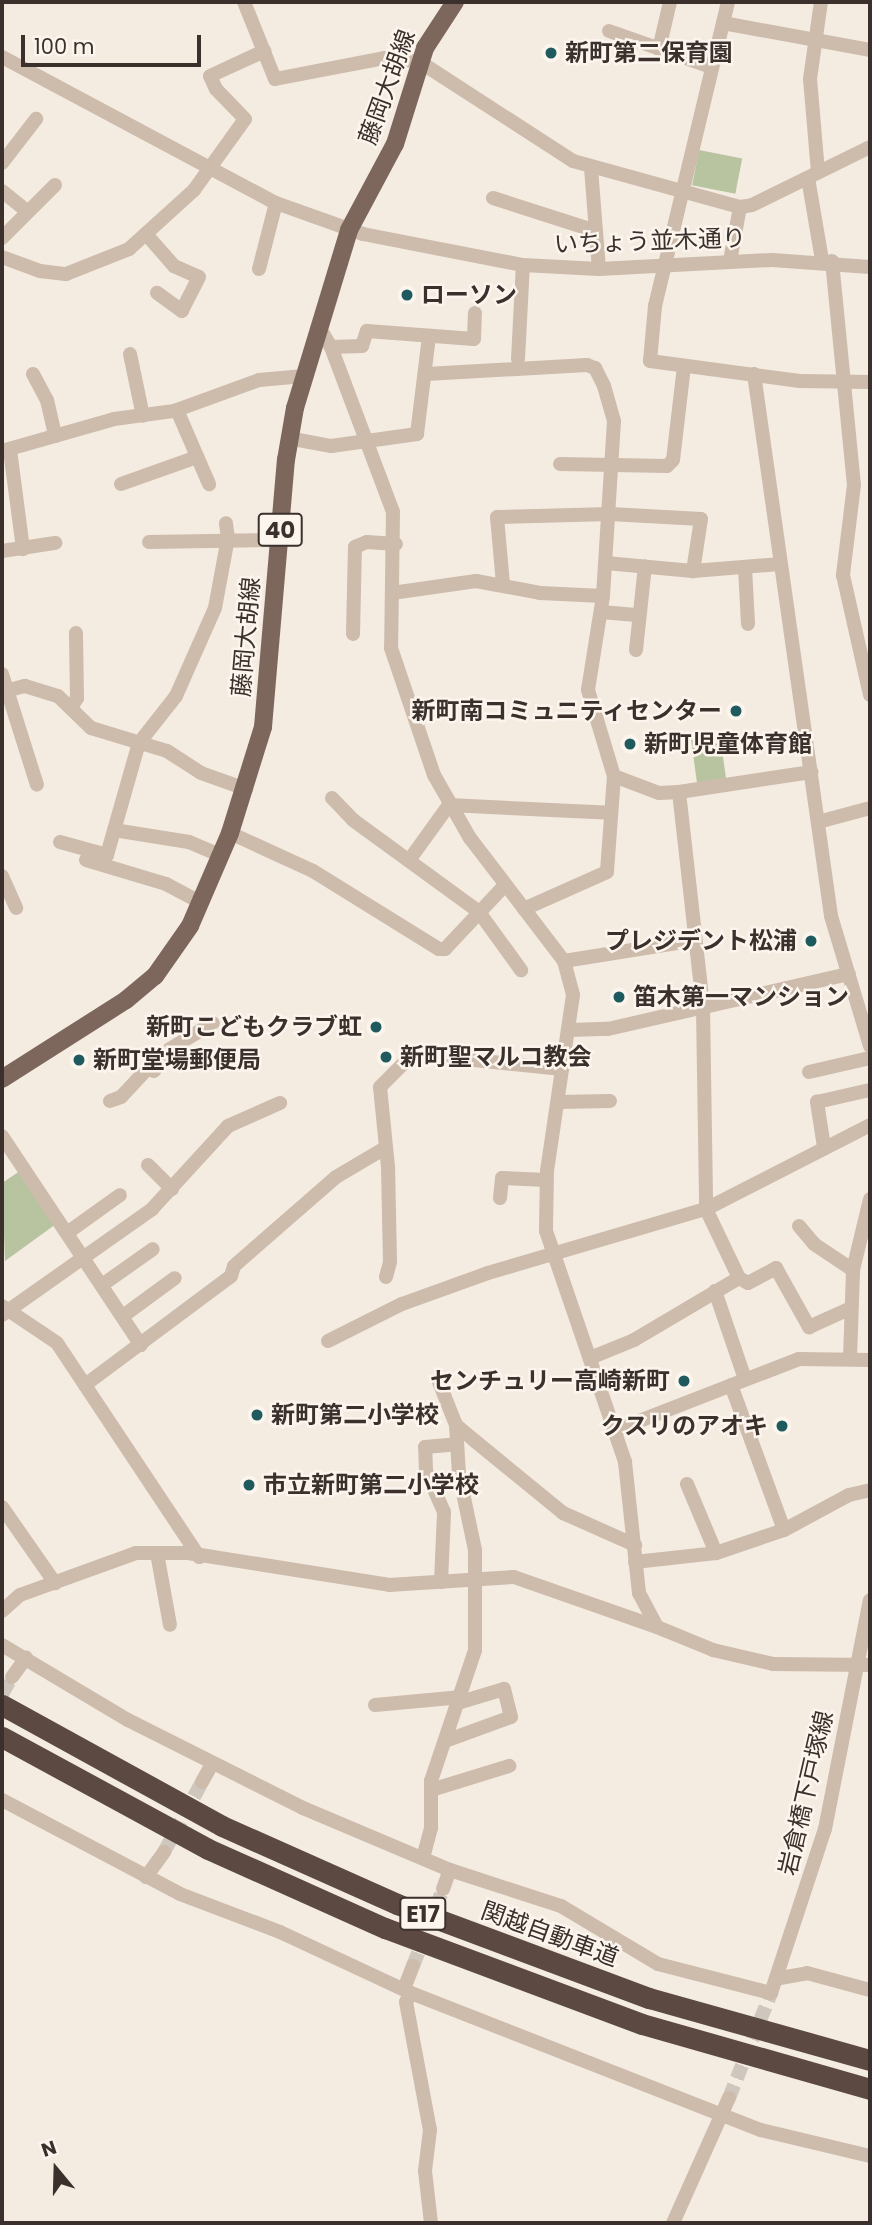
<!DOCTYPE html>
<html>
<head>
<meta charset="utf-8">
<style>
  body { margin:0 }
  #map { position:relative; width:872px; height:2225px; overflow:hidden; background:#f4ebe1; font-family:Poppins,"Noto Sans JP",sans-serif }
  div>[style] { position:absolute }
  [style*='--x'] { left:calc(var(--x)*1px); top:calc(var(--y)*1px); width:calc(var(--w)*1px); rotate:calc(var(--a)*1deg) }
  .green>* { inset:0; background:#b8c4a0; transform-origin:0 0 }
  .minor-tunnel>* { height:14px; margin-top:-7px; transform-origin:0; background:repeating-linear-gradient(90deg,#cfc6bd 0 14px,transparent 0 21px) }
  .minor>* { height:14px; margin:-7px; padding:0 7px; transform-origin:7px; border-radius:7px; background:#cdbbac }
  .major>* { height:18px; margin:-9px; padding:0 9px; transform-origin:9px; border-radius:9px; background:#7d675c }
  .highway>* { height:21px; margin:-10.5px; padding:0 10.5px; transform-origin:10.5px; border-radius:10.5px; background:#5c4a42 }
  .dots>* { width:19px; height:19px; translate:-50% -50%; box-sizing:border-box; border:4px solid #fbf5ee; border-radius:50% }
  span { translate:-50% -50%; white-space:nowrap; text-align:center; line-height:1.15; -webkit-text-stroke:5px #fbf5ee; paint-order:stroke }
  .shield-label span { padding:2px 5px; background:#fbf5ee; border:2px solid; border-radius:5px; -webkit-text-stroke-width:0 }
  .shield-label { font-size:23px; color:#3b302b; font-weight:700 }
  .poi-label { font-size:24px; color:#3b302b; font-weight:700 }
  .left { translate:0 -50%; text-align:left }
  .right { translate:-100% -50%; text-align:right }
  .street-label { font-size:24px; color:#3b302b }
  .frame { position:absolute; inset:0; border:4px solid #3b302b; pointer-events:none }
  .north { position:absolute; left:21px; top:2134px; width:70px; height:70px; -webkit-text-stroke:5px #fbf5ee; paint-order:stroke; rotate:341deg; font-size:19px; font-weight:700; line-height:28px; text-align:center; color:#3b302b }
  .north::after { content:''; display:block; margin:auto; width:24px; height:32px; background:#3b302b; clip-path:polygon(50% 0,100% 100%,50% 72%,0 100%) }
  .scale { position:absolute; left:21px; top:35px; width:180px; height:32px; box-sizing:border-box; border:4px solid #3b302b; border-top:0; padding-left:9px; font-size:21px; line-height:24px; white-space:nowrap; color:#3b302b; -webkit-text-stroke:5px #fbf5ee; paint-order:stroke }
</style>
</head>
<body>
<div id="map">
  <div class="green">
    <div style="left:699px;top:150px;width:44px;height:36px;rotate:11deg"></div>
    <div style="clip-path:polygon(711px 730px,714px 744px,721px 743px,726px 778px,697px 783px,691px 739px)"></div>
    <div style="clip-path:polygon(20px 1171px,56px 1224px,5px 1261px,2px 1183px)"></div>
  </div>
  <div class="minor-tunnel">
    <div style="--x:2;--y:1694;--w:20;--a:-60"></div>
    <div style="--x:164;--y:1852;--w:80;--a:-61.5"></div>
    <div style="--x:413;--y:1966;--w:83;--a:-68.7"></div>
    <div style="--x:729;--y:2098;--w:113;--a:-68.2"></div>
  </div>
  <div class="minor">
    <div style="--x:244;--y:2;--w:83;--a:68.1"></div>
    <div style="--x:275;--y:79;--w:111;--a:-10.9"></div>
    <div style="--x:384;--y:58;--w:36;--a:6"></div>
    <div style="--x:420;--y:62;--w:182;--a:32.9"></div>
    <div style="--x:573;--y:161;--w:173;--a:15.4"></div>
    <div style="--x:740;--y:207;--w:12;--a:-9"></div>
    <div style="--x:752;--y:205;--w:131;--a:-26.2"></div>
    <div style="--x:728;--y:2;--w:313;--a:103.5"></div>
    <div style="--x:655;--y:306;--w:55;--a:95.2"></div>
    <div style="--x:650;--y:361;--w:151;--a:7.6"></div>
    <div style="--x:800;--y:381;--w:70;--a:0.8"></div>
    <div style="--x:723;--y:23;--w:149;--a:10.4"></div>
    <div style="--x:609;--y:31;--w:108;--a:19.4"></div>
    <div style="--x:659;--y:49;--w:48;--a:-76.8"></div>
    <div style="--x:2;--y:57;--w:310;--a:28.1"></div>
    <div style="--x:276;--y:203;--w:92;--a:19.6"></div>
    <div style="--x:363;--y:234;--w:163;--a:11"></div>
    <div style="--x:523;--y:265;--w:76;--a:3"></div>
    <div style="--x:599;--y:269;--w:173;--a:-3"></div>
    <div style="--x:772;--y:260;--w:98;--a:4.1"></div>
    <div style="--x:2;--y:163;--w:56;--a:-52.3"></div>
    <div style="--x:591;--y:168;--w:101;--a:85.5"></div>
    <div style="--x:818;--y:172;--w:93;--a:-94.9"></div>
    <div style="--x:810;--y:79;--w:78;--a:-81.9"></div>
    <div style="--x:808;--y:178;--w:83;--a:80.3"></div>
    <div style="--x:2;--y:191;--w:33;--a:39"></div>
    <div style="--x:493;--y:198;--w:108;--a:17.8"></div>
    <div style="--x:146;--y:234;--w:43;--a:48.8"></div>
    <div style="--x:174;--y:266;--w:27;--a:24"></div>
    <div style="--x:199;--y:277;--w:38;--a:117"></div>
    <div style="--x:182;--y:311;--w:31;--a:-144"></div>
    <div style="--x:2;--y:238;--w:75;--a:-45"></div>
    <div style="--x:2;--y:257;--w:40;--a:20.2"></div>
    <div style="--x:40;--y:271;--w:26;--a:7"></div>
    <div style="--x:66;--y:274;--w:68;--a:-21.6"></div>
    <div style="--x:129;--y:249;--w:88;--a:-42.2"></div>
    <div style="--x:194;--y:190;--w:87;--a:-54.3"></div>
    <div style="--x:245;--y:119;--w:42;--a:-134"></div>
    <div style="--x:216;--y:89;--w:14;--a:-115"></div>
    <div style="--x:210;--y:76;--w:60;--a:-24.8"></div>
    <div style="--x:730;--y:261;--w:55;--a:-79.5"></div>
    <div style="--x:832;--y:261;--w:225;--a:84.4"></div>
    <div style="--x:854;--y:485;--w:91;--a:97"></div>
    <div style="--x:843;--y:575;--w:123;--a:77.3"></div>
    <div style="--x:259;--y:269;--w:68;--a:-75.6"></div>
    <div style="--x:319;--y:327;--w:23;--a:59"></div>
    <div style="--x:331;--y:347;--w:176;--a:69.4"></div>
    <div style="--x:393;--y:512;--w:136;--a:90.8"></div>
    <div style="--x:391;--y:648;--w:134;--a:71.3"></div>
    <div style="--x:434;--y:775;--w:73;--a:60.3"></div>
    <div style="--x:470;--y:838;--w:155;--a:52.6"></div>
    <div style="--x:564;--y:961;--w:35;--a:75"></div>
    <div style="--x:573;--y:995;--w:178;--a:98.4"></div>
    <div style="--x:547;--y:1171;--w:60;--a:91"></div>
    <div style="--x:546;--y:1231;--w:244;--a:71.1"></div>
    <div style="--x:625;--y:1462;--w:132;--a:83.9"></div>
    <div style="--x:639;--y:1593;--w:38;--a:62"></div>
    <div style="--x:657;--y:1627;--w:61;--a:22.3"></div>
    <div style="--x:713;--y:1650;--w:62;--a:13.1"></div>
    <div style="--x:773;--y:1664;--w:97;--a:0.6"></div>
    <div style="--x:331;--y:347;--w:31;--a:-2"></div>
    <div style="--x:362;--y:346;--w:16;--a:-72"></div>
    <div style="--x:367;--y:331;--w:107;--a:4.3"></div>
    <div style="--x:474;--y:339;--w:26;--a:-88"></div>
    <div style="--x:130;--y:354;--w:63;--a:78.2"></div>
    <div style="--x:518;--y:359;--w:94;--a:-87"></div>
    <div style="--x:33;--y:374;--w:30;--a:62"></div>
    <div style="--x:47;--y:400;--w:37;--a:77"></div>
    <div style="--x:426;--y:374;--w:161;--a:-3.2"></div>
    <div style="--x:587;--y:365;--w:9;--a:21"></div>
    <div style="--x:595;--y:368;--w:20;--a:63"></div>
    <div style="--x:604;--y:386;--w:36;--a:74"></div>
    <div style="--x:614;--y:421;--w:175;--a:93.6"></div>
    <div style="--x:603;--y:596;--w:95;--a:99.1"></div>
    <div style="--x:588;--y:690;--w:90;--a:73.2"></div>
    <div style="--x:614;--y:776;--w:96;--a:94.2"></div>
    <div style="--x:607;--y:872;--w:91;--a:156"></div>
    <div style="--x:754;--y:374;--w:547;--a:81.91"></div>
    <div style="--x:831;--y:916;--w:136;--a:73.3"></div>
    <div style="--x:177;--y:410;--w:81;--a:66.6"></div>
    <div style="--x:288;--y:438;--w:44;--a:10.5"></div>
    <div style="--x:331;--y:446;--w:87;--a:-7.9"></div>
    <div style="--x:417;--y:434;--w:99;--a:-83"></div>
    <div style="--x:10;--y:450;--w:100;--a:82.5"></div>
    <div style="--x:2;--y:451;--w:116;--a:-15.9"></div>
    <div style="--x:114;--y:419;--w:61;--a:-7.6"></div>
    <div style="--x:174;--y:411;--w:90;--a:-20"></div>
    <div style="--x:259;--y:380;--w:45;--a:-5.1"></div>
    <div style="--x:560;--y:464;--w:107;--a:1.1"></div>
    <div style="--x:667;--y:466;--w:8;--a:-45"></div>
    <div style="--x:673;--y:460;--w:95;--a:-83.3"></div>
    <div style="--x:121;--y:484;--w:81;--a:-19.6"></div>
    <div style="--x:149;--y:542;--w:130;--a:-0.9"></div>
    <div style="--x:2;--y:551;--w:54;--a:-8.6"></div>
    <div style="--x:606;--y:563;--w:87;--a:5.3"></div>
    <div style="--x:693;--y:571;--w:87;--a:-4.6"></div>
    <div style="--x:745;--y:568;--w:56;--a:86.9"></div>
    <div style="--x:503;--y:584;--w:67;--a:-95.1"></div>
    <div style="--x:497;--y:517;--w:113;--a:-1.5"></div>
    <div style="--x:610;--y:514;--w:91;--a:3.1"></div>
    <div style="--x:701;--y:519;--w:53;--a:98.7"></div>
    <div style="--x:392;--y:593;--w:85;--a:-8.1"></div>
    <div style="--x:476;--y:581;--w:65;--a:10.6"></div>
    <div style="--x:540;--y:593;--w:63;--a:2.7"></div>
    <div style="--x:601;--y:612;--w:38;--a:5"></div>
    <div style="--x:353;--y:634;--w:87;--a:-88.7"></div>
    <div style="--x:355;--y:547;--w:13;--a:-23"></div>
    <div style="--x:367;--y:542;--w:29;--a:4"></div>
    <div style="--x:636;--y:650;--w:84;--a:-83.9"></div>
    <div style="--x:2;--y:674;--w:116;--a:72.5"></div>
    <div style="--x:2;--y:692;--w:24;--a:-15"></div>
    <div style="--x:25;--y:686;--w:34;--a:17"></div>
    <div style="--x:58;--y:696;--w:46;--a:44.1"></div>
    <div style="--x:91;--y:728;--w:79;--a:16.8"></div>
    <div style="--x:167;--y:751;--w:40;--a:32.9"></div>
    <div style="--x:201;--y:773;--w:48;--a:19.6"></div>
    <div style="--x:71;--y:708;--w:12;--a:-59"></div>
    <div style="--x:77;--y:698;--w:65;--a:-90.9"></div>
    <div style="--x:614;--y:776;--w:48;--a:20.7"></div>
    <div style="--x:659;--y:793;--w:20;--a:-3"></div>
    <div style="--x:679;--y:792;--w:134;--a:-8.6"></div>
    <div style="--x:679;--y:792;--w:216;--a:83.6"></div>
    <div style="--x:703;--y:1007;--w:202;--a:89.1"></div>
    <div style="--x:706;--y:1209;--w:76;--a:64.4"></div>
    <div style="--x:739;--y:1278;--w:10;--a:29"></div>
    <div style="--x:748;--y:1283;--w:32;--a:-28"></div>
    <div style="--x:776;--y:1268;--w:68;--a:60.8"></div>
    <div style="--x:809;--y:1327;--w:46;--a:-24.3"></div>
    <div style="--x:332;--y:798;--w:30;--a:46"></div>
    <div style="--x:353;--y:820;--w:156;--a:36.1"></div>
    <div style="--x:479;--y:912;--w:72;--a:54.1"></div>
    <div style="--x:818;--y:822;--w:54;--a:-15.1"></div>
    <div style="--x:114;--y:830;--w:76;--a:9.1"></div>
    <div style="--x:189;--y:842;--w:34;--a:23"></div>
    <div style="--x:230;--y:833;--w:91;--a:24.6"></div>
    <div style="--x:313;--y:871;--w:148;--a:31.8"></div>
    <div style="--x:439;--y:949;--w:6;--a:0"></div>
    <div style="--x:445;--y:949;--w:88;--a:-46.8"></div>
    <div style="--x:60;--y:842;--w:49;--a:15.5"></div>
    <div style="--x:107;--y:855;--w:116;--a:-74.1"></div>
    <div style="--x:139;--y:743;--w:60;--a:-51.8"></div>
    <div style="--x:176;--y:696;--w:96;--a:-66.1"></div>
    <div style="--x:215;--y:608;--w:71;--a:-79.5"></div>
    <div style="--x:228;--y:538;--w:15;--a:-98"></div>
    <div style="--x:410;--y:859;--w:67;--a:-54.2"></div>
    <div style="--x:449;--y:805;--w:161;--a:2.8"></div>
    <div style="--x:86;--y:860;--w:84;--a:16.7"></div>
    <div style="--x:166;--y:884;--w:38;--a:28"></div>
    <div style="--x:2;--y:876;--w:35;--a:66"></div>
    <div style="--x:564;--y:961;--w:133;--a:-9.1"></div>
    <div style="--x:570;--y:1030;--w:38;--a:-2"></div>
    <div style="--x:608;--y:1029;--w:247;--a:-12.9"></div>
    <div style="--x:154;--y:1071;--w:27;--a:-54"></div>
    <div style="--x:170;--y:1049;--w:50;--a:-31.2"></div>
    <div style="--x:809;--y:1072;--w:63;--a:-12.9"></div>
    <div style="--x:110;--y:1101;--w:12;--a:-20"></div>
    <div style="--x:121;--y:1097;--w:40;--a:-47"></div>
    <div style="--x:558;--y:1102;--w:52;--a:-1.1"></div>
    <div style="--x:2;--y:1136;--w:251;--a:56.4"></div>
    <div style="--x:824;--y:1147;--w:46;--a:-98.8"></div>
    <div style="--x:817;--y:1102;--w:54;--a:-12.8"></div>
    <div style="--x:148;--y:1165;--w:34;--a:45"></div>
    <div style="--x:500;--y:1198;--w:20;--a:-84"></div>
    <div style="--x:502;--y:1178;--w:44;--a:2.6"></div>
    <div style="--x:799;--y:1226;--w:23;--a:50"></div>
    <div style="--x:814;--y:1244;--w:47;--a:33.7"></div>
    <div style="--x:67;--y:1233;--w:65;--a:-35.6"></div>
    <div style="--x:386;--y:1277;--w:16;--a:-75"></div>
    <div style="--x:390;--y:1262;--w:95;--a:-91.2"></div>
    <div style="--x:388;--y:1167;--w:80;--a:-95.7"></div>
    <div style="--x:380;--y:1087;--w:33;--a:-45"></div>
    <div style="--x:403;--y:1064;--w:25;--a:-21"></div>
    <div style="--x:426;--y:1055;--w:137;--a:5.9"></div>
    <div style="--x:102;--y:1285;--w:62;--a:-35.2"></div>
    <div style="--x:715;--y:1291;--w:93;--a:71.2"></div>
    <div style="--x:2;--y:1306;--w:66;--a:33.9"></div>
    <div style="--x:57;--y:1343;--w:257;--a:56.4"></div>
    <div style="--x:2;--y:1315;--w:184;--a:-35.2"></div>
    <div style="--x:152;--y:1209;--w:113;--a:-47.5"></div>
    <div style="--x:228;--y:1126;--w:57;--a:-23.9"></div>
    <div style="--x:123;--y:1316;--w:64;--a:-36.2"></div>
    <div style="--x:328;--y:1341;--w:83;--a:-26.6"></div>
    <div style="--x:402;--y:1304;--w:91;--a:-19.8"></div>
    <div style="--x:488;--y:1273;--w:227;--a:-16.4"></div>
    <div style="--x:706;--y:1209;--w:184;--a:-27.1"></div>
    <div style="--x:590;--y:1358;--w:48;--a:-22.2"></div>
    <div style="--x:634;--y:1340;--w:122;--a:-30.6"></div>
    <div style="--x:850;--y:1358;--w:88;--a:-88"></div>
    <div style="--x:853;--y:1270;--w:73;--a:-76.5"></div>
    <div style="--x:439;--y:1382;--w:46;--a:68.4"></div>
    <div style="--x:456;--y:1425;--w:25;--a:40"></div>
    <div style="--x:475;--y:1441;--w:114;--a:39.3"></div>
    <div style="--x:563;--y:1513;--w:79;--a:24"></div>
    <div style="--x:85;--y:1385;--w:182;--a:-36.7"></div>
    <div style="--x:231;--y:1276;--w:10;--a:-73"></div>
    <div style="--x:234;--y:1266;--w:135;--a:-41.1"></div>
    <div style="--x:336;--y:1177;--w:57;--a:-30.6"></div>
    <div style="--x:731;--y:1385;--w:154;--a:69.9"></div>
    <div style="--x:616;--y:1430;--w:196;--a:-21.2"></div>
    <div style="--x:799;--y:1359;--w:71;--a:0.8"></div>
    <div style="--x:687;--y:1484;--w:75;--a:67.2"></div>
    <div style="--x:2;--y:1507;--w:93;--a:55.1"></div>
    <div style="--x:157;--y:1553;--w:73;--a:79.8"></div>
    <div style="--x:635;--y:1562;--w:81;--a:-6.3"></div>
    <div style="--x:716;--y:1553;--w:72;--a:-18.7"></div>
    <div style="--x:784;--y:1530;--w:74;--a:-28.3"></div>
    <div style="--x:849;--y:1495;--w:22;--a:-13"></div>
    <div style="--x:441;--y:1582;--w:70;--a:-87.5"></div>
    <div style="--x:444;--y:1512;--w:45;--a:-113.7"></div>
    <div style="--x:426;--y:1471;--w:24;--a:-92"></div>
    <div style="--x:425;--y:1447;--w:32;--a:-5"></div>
    <div style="--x:2;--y:1611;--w:24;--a:-42"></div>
    <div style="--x:20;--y:1595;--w:123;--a:-19.9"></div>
    <div style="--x:136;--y:1553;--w:52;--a:0"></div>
    <div style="--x:188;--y:1553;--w:204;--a:9"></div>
    <div style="--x:389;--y:1585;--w:125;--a:-3.7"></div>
    <div style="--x:514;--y:1577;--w:151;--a:19.3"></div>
    <div style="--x:2;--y:1645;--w:147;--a:30.8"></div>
    <div style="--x:128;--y:1720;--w:196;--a:26.7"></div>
    <div style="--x:303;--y:1808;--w:160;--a:22.9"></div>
    <div style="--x:450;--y:1870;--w:117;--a:18"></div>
    <div style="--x:561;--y:1906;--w:113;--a:30.9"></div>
    <div style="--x:658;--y:1964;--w:117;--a:14.4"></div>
    <div style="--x:771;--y:1993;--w:173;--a:-71.8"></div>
    <div style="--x:825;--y:1829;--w:233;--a:-78.9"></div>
    <div style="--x:12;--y:1677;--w:24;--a:-54"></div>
    <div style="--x:375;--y:1705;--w:87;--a:-5.3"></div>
    <div style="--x:448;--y:1740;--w:67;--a:-20.1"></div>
    <div style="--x:511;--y:1717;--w:29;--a:-104"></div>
    <div style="--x:504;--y:1689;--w:45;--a:163.2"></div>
    <div style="--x:202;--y:1782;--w:21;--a:-61"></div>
    <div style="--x:431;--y:1790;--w:82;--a:-17.1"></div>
    <div style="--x:2;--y:1800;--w:201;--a:27.8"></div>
    <div style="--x:180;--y:1894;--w:107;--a:20.8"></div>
    <div style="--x:280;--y:1932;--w:145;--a:25"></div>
    <div style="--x:411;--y:1993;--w:376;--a:21.4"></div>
    <div style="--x:761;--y:2130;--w:112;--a:13.4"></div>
    <div style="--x:423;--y:1858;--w:31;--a:-75"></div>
    <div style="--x:431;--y:1828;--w:47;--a:-90"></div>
    <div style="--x:431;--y:1781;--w:138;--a:-71.4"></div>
    <div style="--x:475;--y:1650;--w:100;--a:-90"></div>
    <div style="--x:475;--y:1550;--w:78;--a:-101.9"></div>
    <div style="--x:459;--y:1474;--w:49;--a:-93.5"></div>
    <div style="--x:146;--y:1877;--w:31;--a:-54"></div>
    <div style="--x:443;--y:1889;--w:20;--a:-70"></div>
    <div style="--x:780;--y:1978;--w:27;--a:-10"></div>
    <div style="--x:807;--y:1973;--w:65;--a:15.1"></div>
    <div style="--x:404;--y:1989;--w:25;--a:-69"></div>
    <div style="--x:411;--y:1993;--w:10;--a:119"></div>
    <div style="--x:406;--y:2002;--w:130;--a:79.4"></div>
    <div style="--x:430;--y:2130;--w:41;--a:97"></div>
    <div style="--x:425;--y:2171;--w:52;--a:83.4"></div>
    <div style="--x:673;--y:2223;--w:137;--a:-65.9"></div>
  </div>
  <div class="major">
    <div style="--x:2;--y:1079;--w:147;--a:-32.5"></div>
    <div style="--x:126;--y:1000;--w:38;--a:-40"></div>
    <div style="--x:155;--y:976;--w:61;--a:-55"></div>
    <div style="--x:190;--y:926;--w:101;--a:-66.7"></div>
    <div style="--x:230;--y:833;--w:111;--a:-72.7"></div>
    <div style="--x:263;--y:727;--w:268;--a:-85.1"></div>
    <div style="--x:286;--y:460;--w:53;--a:-80.2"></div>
    <div style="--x:295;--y:408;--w:186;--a:-73.1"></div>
    <div style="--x:349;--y:230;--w:98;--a:-61.9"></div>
    <div style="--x:395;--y:144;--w:101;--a:-72.6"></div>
    <div style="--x:425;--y:48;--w:55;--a:-56.9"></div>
  </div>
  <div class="highway">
    <div style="--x:2;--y:1705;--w:251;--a:28.8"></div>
    <div style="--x:222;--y:1826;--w:192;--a:24"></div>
    <div style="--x:397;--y:1904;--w:269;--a:20.5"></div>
    <div style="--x:649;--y:1998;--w:230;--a:15.7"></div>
    <div style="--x:2;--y:1737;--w:234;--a:28.5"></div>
    <div style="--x:208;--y:1849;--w:194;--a:24.1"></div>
    <div style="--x:385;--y:1928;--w:274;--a:20.5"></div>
    <div style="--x:642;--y:2024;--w:237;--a:15.9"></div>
  </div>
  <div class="dots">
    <div style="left:551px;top:53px;background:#1f5a5e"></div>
    <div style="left:407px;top:295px;background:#1f5a5e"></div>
    <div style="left:736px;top:711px;background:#1f5a5e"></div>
    <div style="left:630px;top:744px;background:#1f5a5e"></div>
    <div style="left:811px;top:941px;background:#1f5a5e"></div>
    <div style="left:619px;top:997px;background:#1f5a5e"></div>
    <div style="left:376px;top:1027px;background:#1f5a5e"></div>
    <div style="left:386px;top:1057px;background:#1f5a5e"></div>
    <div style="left:79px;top:1060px;background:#1f5a5e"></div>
    <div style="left:684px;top:1381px;background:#1f5a5e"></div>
    <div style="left:257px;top:1415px;background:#1f5a5e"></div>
    <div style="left:782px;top:1426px;background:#1f5a5e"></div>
    <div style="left:249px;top:1485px;background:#1f5a5e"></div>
  </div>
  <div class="shield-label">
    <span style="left:280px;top:530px">40</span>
    <span style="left:423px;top:1914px">E17</span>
  </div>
  <div class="poi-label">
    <span class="left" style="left:565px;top:53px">新町第二保育園</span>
    <span class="left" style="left:421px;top:295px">ローソン</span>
    <span class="right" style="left:722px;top:711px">新町南コミュニティセンター</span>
    <span class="left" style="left:644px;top:744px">新町児童体育館</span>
    <span class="right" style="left:797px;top:941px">プレジデント松浦</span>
    <span class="left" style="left:633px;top:997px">笛木第一マンション</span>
    <span class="right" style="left:362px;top:1027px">新町こどもクラブ虹</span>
    <span class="left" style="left:400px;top:1057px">新町聖マルコ教会</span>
    <span class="left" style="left:93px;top:1060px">新町堂場郵便局</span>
    <span class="right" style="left:670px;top:1381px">センチュリー高崎新町</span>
    <span class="left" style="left:271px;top:1415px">新町第二小学校</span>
    <span class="right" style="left:768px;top:1426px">クスリのアオキ</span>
    <span class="left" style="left:263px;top:1485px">市立新町第二小学校</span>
  </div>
  <div class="street-label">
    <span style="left:387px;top:87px;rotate:-70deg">藤岡大胡線</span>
    <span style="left:650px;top:241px;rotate:-2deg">いちょう並木通り</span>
    <span style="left:246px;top:637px;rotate:-85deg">藤岡大胡線</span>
    <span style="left:806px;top:1793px;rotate:-77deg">岩倉橋下戸塚線</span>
    <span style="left:550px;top:1934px;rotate:20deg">関越自動車道</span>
  </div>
  <div class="frame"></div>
  <div class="north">N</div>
  <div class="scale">100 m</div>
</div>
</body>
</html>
